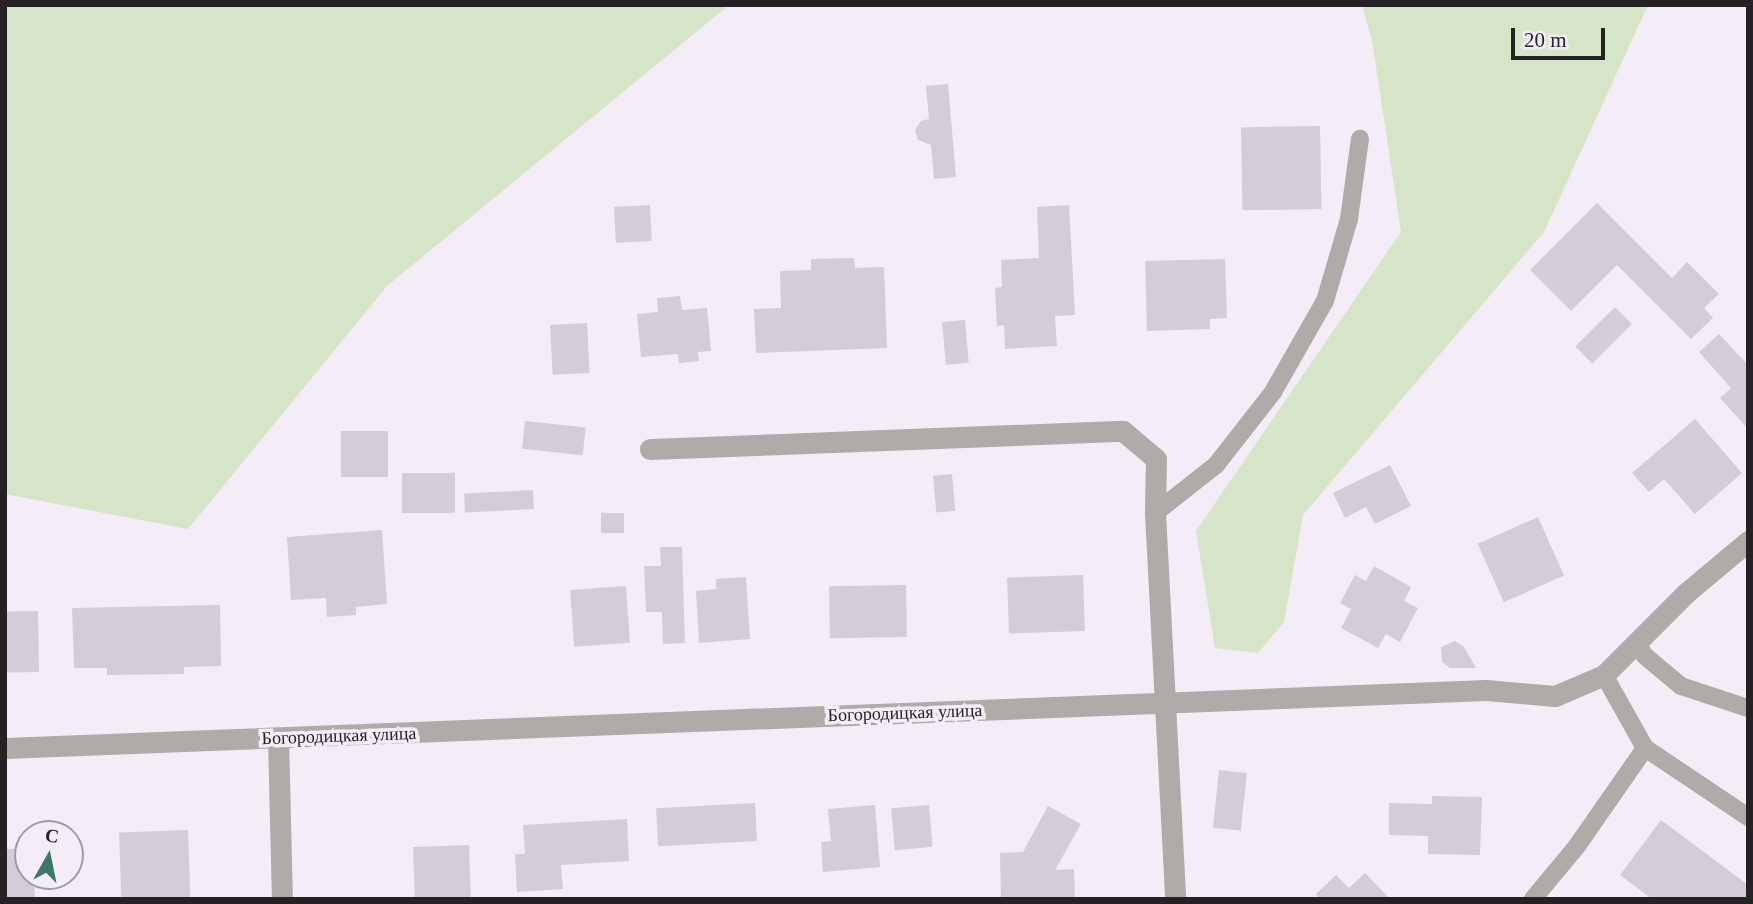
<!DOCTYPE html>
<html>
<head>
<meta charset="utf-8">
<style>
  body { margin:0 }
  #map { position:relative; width:1753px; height:904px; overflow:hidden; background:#f4ecf6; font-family:Georgia,serif }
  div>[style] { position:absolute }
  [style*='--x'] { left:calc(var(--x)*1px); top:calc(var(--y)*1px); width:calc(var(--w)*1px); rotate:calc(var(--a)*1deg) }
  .green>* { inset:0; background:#d6e4c7 }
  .building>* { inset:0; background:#d4ccd6; transform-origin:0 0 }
  .lane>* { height:18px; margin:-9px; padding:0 9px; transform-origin:9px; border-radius:9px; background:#b0aba9 }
  .street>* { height:21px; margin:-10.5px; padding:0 10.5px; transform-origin:10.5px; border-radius:10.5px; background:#b0aba9 }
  span { translate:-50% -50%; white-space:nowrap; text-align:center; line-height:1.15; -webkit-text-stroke:7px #f4ecf6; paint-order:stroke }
  .street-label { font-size:18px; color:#252226 }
  .frame { position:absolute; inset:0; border:7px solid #252226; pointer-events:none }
  .north { position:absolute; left:14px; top:820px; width:70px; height:70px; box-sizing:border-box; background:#f4ecf6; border:2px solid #a19ba3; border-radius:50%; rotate:9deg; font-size:19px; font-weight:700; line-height:28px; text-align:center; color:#252226 }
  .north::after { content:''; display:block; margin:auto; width:24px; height:32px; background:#3d7862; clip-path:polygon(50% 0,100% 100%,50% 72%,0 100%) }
  .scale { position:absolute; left:1511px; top:28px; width:94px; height:32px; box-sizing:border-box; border:4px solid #252226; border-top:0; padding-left:9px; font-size:21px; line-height:24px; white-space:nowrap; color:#252226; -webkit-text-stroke:5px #f4ecf6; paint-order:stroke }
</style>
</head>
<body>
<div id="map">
  <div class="green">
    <div style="clip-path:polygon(5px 5px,729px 5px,387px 286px,188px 529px,5px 494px)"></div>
    <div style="clip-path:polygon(1362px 5px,1648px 5px,1544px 232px,1303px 515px,1284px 622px,1258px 653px,1215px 648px,1196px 531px,1401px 232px,1372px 40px)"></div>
  </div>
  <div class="building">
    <div style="clip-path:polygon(948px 84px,956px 177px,934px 179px,931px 145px,918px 140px,915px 130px,921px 121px,929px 119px,926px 86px)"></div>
    <div style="left:1320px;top:126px;width:83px;height:79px;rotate:89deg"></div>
    <div style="clip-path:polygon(1597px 203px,1672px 278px,1687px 262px,1719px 294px,1704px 308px,1713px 318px,1691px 339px,1617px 265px,1571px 311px,1530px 270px)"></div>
    <div style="left:650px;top:205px;width:36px;height:36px;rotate:87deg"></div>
    <div style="clip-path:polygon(1069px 205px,1075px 315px,1055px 316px,1057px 346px,1005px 349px,1004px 325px,997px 326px,995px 288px,1002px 287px,1001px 260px,1039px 258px,1037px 207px)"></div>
    <div style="clip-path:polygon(854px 258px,855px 268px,884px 267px,887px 348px,756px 353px,754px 309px,781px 308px,780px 271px,811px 270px,811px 259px)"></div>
    <div style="clip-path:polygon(1225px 259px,1227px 318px,1210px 319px,1210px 329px,1147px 331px,1145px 261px)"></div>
    <div style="clip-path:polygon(680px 296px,682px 310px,707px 308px,711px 351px,698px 352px,699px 361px,679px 363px,678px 354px,641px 357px,637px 314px,658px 312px,657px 298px)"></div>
    <div style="left:1615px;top:307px;width:24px;height:56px;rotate:45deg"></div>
    <div style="left:965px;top:320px;width:43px;height:23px;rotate:85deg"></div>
    <div style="left:587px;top:323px;width:50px;height:37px;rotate:87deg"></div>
    <div style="clip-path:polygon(1719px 334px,1748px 365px,1748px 429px,1720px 398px,1731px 388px,1699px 352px)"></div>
    <div style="clip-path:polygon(1695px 419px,1742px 473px,1695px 514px,1664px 479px,1649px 492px,1632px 473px)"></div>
    <div style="left:525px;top:421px;width:61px;height:28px;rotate:6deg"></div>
    <div style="left:341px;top:431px;width:47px;height:46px"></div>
    <div style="clip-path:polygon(1390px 465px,1411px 506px,1375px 524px,1366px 507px,1345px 518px,1333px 493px)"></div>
    <div style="left:402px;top:473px;width:53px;height:40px"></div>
    <div style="left:952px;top:474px;width:37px;height:19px;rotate:85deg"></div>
    <div style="left:533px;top:490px;width:19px;height:69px;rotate:87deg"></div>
    <div style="left:624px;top:513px;width:20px;height:23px;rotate:90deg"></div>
    <div style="left:1538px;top:517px;width:64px;height:66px;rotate:66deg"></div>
    <div style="clip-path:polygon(382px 530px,387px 604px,356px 607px,356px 615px,327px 617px,326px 598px,291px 600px,287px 537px)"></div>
    <div style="clip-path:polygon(660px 547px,682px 547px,685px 643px,663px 644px,662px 612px,646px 612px,644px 566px,661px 566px)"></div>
    <div style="clip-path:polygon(1374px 566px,1411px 587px,1404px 601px,1418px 608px,1400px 642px,1386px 634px,1378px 648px,1341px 628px,1351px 609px,1340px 603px,1355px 575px,1366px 581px)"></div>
    <div style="left:1083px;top:575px;width:56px;height:76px;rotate:88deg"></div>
    <div style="clip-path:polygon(746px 577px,750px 639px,699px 643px,696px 591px,716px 589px,716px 579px)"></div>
    <div style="left:906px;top:585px;width:52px;height:77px;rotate:89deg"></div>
    <div style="left:626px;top:586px;width:57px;height:56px;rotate:86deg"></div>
    <div style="clip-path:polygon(220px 605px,221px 666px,184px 667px,184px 674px,107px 675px,107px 668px,74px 668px,72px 608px)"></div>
    <div style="left:38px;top:611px;width:61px;height:33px;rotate:89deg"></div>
    <div style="clip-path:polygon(1455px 641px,1464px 647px,1476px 668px,1450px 668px,1442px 662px,1441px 647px)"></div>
    <div style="left:1219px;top:770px;width:28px;height:58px;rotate:6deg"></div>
    <div style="clip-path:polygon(1432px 796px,1482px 797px,1480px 855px,1428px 854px,1428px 836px,1389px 835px,1389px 803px,1432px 804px)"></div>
    <div style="left:755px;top:803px;width:38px;height:99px;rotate:87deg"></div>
    <div style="clip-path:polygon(875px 805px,880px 867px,823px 872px,821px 842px,831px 841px,828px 809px)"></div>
    <div style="left:929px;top:805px;width:42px;height:38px;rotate:85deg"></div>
    <div style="clip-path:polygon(1048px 806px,1081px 824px,1055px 870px,1074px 869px,1075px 899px,1001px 899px,1000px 853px,1023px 852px)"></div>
    <div style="clip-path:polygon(627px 819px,629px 861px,561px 865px,563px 889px,517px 892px,515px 854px,525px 854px,523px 825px)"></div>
    <div style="clip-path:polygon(1661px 820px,1748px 885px,1748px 899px,1652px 899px,1620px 875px)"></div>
    <div style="left:188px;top:830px;width:69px;height:69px;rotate:88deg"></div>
    <div style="left:469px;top:845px;width:54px;height:56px;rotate:88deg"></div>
    <div style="clip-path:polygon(28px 848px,28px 876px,34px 876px,35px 899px,5px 899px,5px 849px)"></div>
    <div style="clip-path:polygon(1365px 873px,1390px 899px,1320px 899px,1316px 894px,1336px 875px,1349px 888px)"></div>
  </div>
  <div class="lane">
    <div style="--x:1155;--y:513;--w:78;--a:-38.2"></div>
    <div style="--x:1216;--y:465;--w:93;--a:-52"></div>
    <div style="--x:1273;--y:392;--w:105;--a:-60.3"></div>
    <div style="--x:1325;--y:301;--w:85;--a:-73.7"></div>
    <div style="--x:1349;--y:219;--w:81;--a:-82.2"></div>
    <div style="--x:1636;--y:643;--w:16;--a:55"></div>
    <div style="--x:1645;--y:656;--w:47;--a:39.8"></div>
    <div style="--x:1681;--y:686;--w:71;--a:18.2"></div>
    <div style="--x:1645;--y:748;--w:124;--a:33.8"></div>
    <div style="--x:1533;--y:899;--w:69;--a:-50.3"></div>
    <div style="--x:1577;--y:846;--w:119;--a:-55.2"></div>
    <div style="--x:1645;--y:748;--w:84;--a:-119.3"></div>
  </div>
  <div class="street">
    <div style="--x:650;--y:449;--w:473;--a:-2.2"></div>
    <div style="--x:1123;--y:431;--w:43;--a:40.3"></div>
    <div style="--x:1156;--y:459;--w:54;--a:91.1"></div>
    <div style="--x:1155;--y:513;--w:387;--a:87"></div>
    <div style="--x:278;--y:738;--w:161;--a:88.6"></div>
    <div style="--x:5;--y:748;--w:1482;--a:-2.24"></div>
    <div style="--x:1486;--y:690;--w:69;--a:5"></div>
    <div style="--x:1555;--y:696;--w:53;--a:-23.2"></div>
    <div style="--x:1604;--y:675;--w:116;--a:-45"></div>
    <div style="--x:1686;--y:593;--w:81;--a:-40"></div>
  </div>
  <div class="street-label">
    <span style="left:905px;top:713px;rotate:-2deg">Богородицкая улица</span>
    <span style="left:339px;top:736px;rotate:-2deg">Богородицкая улица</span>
  </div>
  <div class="frame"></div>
  <div class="north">С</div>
  <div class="scale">20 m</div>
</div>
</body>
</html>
